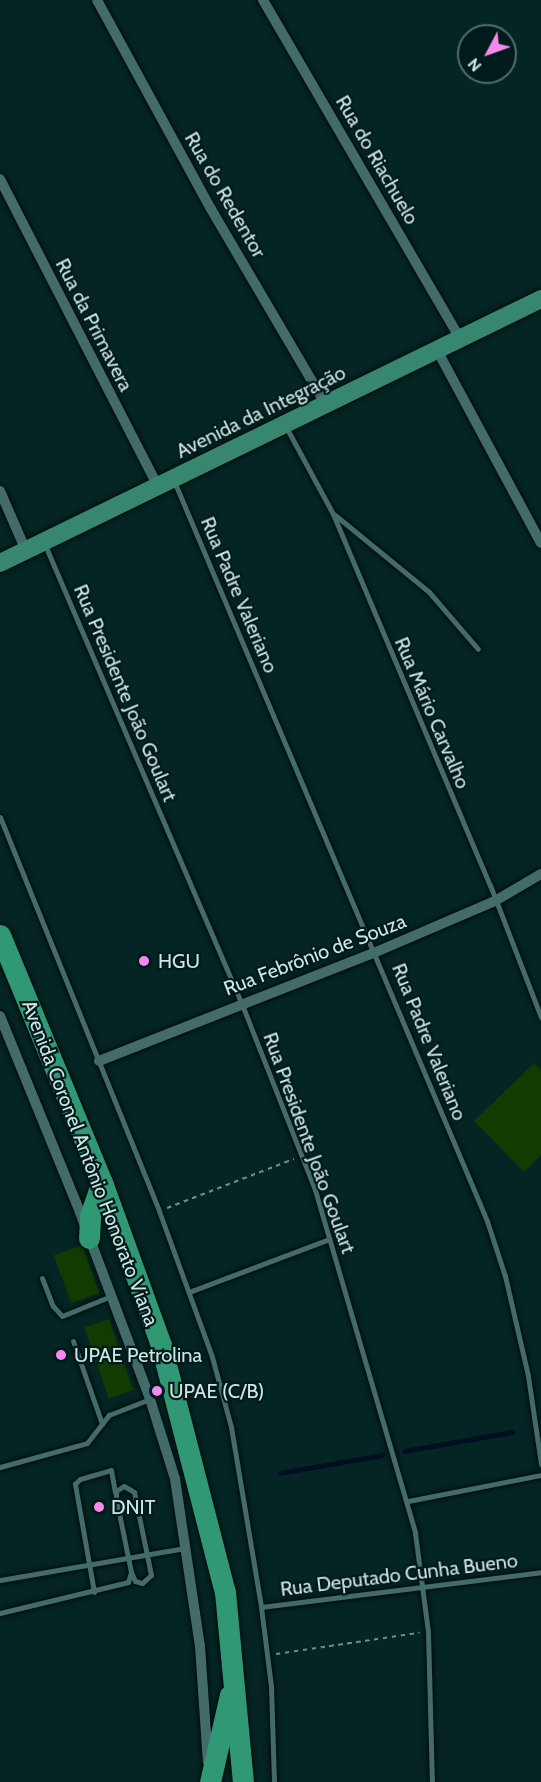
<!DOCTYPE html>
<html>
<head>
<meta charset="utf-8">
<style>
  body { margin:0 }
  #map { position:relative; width:541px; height:1782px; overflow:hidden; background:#042524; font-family:Cabin,sans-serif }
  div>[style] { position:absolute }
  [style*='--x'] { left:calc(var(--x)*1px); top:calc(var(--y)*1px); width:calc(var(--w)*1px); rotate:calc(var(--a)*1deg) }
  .green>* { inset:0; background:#123b02; transform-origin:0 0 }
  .stream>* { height:4.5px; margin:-2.25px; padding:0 2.25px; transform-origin:2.25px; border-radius:2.25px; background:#000e21 }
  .path>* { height:2px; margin-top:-1px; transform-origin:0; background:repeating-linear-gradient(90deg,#718c8b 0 4.5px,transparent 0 9px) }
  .roads { filter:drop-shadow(0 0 2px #000d0c) drop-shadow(0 0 2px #000d0c) }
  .lane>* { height:5px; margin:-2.5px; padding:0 2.5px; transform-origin:2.5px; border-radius:2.5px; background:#426b6a }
  .street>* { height:10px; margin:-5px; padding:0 5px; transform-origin:5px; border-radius:5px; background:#426b6a }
  .primary>* { height:18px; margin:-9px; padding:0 9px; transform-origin:9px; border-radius:9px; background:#378670 }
  .highway>* { height:21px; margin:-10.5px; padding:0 10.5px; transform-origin:10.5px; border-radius:10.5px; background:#309874 }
  .dots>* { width:16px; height:16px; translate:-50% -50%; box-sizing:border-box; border:3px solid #001b1b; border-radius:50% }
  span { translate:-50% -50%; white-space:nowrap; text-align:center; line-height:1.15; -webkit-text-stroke:4.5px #001b1b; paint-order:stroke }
  .street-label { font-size:20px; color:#cfe5e4 }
  .poi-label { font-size:20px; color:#cfe5e4 }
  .left { translate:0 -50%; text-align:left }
  .north { position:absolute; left:457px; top:24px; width:60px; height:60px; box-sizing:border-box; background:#001b1b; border:2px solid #536c6b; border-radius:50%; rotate:229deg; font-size:16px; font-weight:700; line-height:24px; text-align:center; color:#cfe5e4 }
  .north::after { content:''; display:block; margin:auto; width:21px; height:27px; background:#f689ed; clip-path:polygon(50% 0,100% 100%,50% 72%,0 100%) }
</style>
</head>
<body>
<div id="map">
  <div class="green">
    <div style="clip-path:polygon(534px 1063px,541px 1070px,541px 1155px,524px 1172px,474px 1121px)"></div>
    <div style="left:82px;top:1245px;width:51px;height:30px;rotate:70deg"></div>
    <div style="left:109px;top:1319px;width:75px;height:26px;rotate:71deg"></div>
  </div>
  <div class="stream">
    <div style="--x:405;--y:1451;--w:109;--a:-10.1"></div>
    <div style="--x:280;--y:1473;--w:104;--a:-10"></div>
  </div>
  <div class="path">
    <div style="--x:167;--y:1208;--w:136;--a:-21.1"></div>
    <div style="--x:276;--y:1654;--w:145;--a:-8.4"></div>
  </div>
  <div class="roads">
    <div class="lane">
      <div style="--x:286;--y:427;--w:99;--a:61.6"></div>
      <div style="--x:333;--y:514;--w:403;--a:67.1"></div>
      <div style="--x:490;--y:885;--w:142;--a:68.9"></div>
      <div style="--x:174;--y:481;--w:803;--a:67.07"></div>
      <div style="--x:487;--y:1221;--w:58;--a:71.9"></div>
      <div style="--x:505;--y:1276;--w:103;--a:77"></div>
      <div style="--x:528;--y:1376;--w:89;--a:81.6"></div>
      <div style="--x:335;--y:515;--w:122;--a:39.3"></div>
      <div style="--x:429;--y:592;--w:75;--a:49.3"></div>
      <div style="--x:45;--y:545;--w:497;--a:66.8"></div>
      <div style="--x:241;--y:1002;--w:202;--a:68.5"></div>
      <div style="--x:315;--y:1190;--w:357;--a:73.7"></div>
      <div style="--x:415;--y:1533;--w:100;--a:82.5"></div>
      <div style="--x:428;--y:1632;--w:150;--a:88.5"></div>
      <div style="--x:0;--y:817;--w:425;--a:68"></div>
      <div style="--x:159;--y:1211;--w:155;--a:70"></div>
      <div style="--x:212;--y:1357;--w:73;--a:74.8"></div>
      <div style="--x:231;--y:1427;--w:182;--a:80.5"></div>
      <div style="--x:261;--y:1607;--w:80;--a:82.8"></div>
      <div style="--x:271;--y:1686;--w:96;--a:88.2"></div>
      <div style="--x:42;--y:1278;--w:30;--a:69"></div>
      <div style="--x:53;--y:1306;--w:13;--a:48"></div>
      <div style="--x:62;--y:1316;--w:53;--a:-22.2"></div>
      <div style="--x:189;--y:1292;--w:150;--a:-20.7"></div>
      <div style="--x:73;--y:1341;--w:88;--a:70.7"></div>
      <div style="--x:0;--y:1467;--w:90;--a:-15.4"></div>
      <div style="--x:87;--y:1443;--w:36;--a:-52"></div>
      <div style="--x:109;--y:1415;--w:44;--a:-21.3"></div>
      <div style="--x:408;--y:1501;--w:136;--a:-11.1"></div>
      <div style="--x:0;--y:1580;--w:188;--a:-9.8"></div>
      <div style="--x:94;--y:1592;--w:110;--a:-100"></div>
      <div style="--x:75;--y:1484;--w:7;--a:-45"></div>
      <div style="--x:80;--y:1479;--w:32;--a:-16"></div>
      <div style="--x:111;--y:1470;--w:23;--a:80"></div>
      <div style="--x:261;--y:1607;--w:282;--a:-7.1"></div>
      <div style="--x:0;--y:1613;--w:132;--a:-13.6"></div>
      <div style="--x:128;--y:1582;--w:10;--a:-73"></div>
      <div style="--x:131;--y:1572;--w:76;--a:-101.5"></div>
      <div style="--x:116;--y:1498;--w:7;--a:-90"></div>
      <div style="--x:116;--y:1491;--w:9;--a:-32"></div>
      <div style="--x:124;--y:1486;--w:12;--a:31"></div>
      <div style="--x:134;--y:1492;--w:85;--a:78.4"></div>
      <div style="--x:151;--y:1575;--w:12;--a:138"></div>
      <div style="--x:142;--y:1583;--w:7;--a:-164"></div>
      <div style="--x:135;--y:1581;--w:10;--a:-114"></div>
    </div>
    <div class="street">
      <div style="--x:97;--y:0;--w:238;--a:61.4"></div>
      <div style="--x:211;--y:209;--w:227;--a:59.6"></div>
      <div style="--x:263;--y:0;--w:392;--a:59.8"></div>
      <div style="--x:0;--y:179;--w:346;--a:62.8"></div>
      <div style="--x:437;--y:350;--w:219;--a:61.7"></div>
      <div style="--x:0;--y:491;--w:68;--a:66.5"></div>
      <div style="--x:0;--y:1016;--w:201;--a:67.8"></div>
      <div style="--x:76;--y:1202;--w:210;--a:69.4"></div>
      <div style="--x:150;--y:1399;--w:84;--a:72.6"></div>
      <div style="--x:175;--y:1479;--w:169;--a:81.5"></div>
      <div style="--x:200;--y:1646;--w:116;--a:86.1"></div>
      <div style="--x:99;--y:1061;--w:298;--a:-21.5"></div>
      <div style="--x:376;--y:952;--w:129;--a:-23.2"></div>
      <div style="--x:495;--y:901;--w:53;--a:-30.4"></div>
    </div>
    <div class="primary">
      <div style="--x:0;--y:563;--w:602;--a:-26.01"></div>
    </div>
    <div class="highway">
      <div style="--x:0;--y:935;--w:267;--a:67.6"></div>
      <div style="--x:102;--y:1182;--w:173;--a:70.1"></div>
      <div style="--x:161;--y:1345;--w:255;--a:75.5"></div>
      <div style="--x:225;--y:1592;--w:191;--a:84.6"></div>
      <div style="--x:89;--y:1238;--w:22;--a:-87"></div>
      <div style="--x:90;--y:1216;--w:36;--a:-71"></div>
      <div style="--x:210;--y:1782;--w:89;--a:-77.1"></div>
    </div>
  </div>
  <div class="dots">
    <div style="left:144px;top:961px;background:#f689ed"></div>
    <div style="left:61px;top:1355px;background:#f689ed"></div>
    <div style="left:157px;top:1391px;background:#f689ed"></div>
    <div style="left:99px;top:1507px;background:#f689ed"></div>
  </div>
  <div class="street-label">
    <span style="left:377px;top:160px;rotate:60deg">Rua do Riachuelo</span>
    <span style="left:225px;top:195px;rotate:60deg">Rua do Redentor</span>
    <span style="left:94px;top:325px;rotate:63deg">Rua da Primavera</span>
    <span style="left:261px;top:412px;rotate:-26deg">Avenida da Integração</span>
    <span style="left:239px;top:595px;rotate:67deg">Rua Padre Valeriano</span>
    <span style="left:125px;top:693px;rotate:67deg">Rua Presidente João Goulart</span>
    <span style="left:432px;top:713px;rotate:67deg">Rua Mário Carvalho</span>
    <span style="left:315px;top:955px;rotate:-21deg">Rua Febrônio de Souza</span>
    <span style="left:429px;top:1042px;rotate:68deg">Rua Padre Valeriano</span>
    <span style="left:309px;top:1143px;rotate:70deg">Rua Presidente João Goulart</span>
    <span style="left:90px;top:1163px;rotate:69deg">Avenida Coronel Antônio Honorato Viana</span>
    <span style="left:399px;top:1575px;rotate:-7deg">Rua Deputado Cunha Bueno</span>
  </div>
  <div class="poi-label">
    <span class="left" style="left:158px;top:961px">HGU</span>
    <span class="left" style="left:74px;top:1355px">UPAE Petrolina</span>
    <span class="left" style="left:169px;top:1391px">UPAE (C/B)</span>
    <span class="left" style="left:111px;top:1507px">DNIT</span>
  </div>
  <div class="north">N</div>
</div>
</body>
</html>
